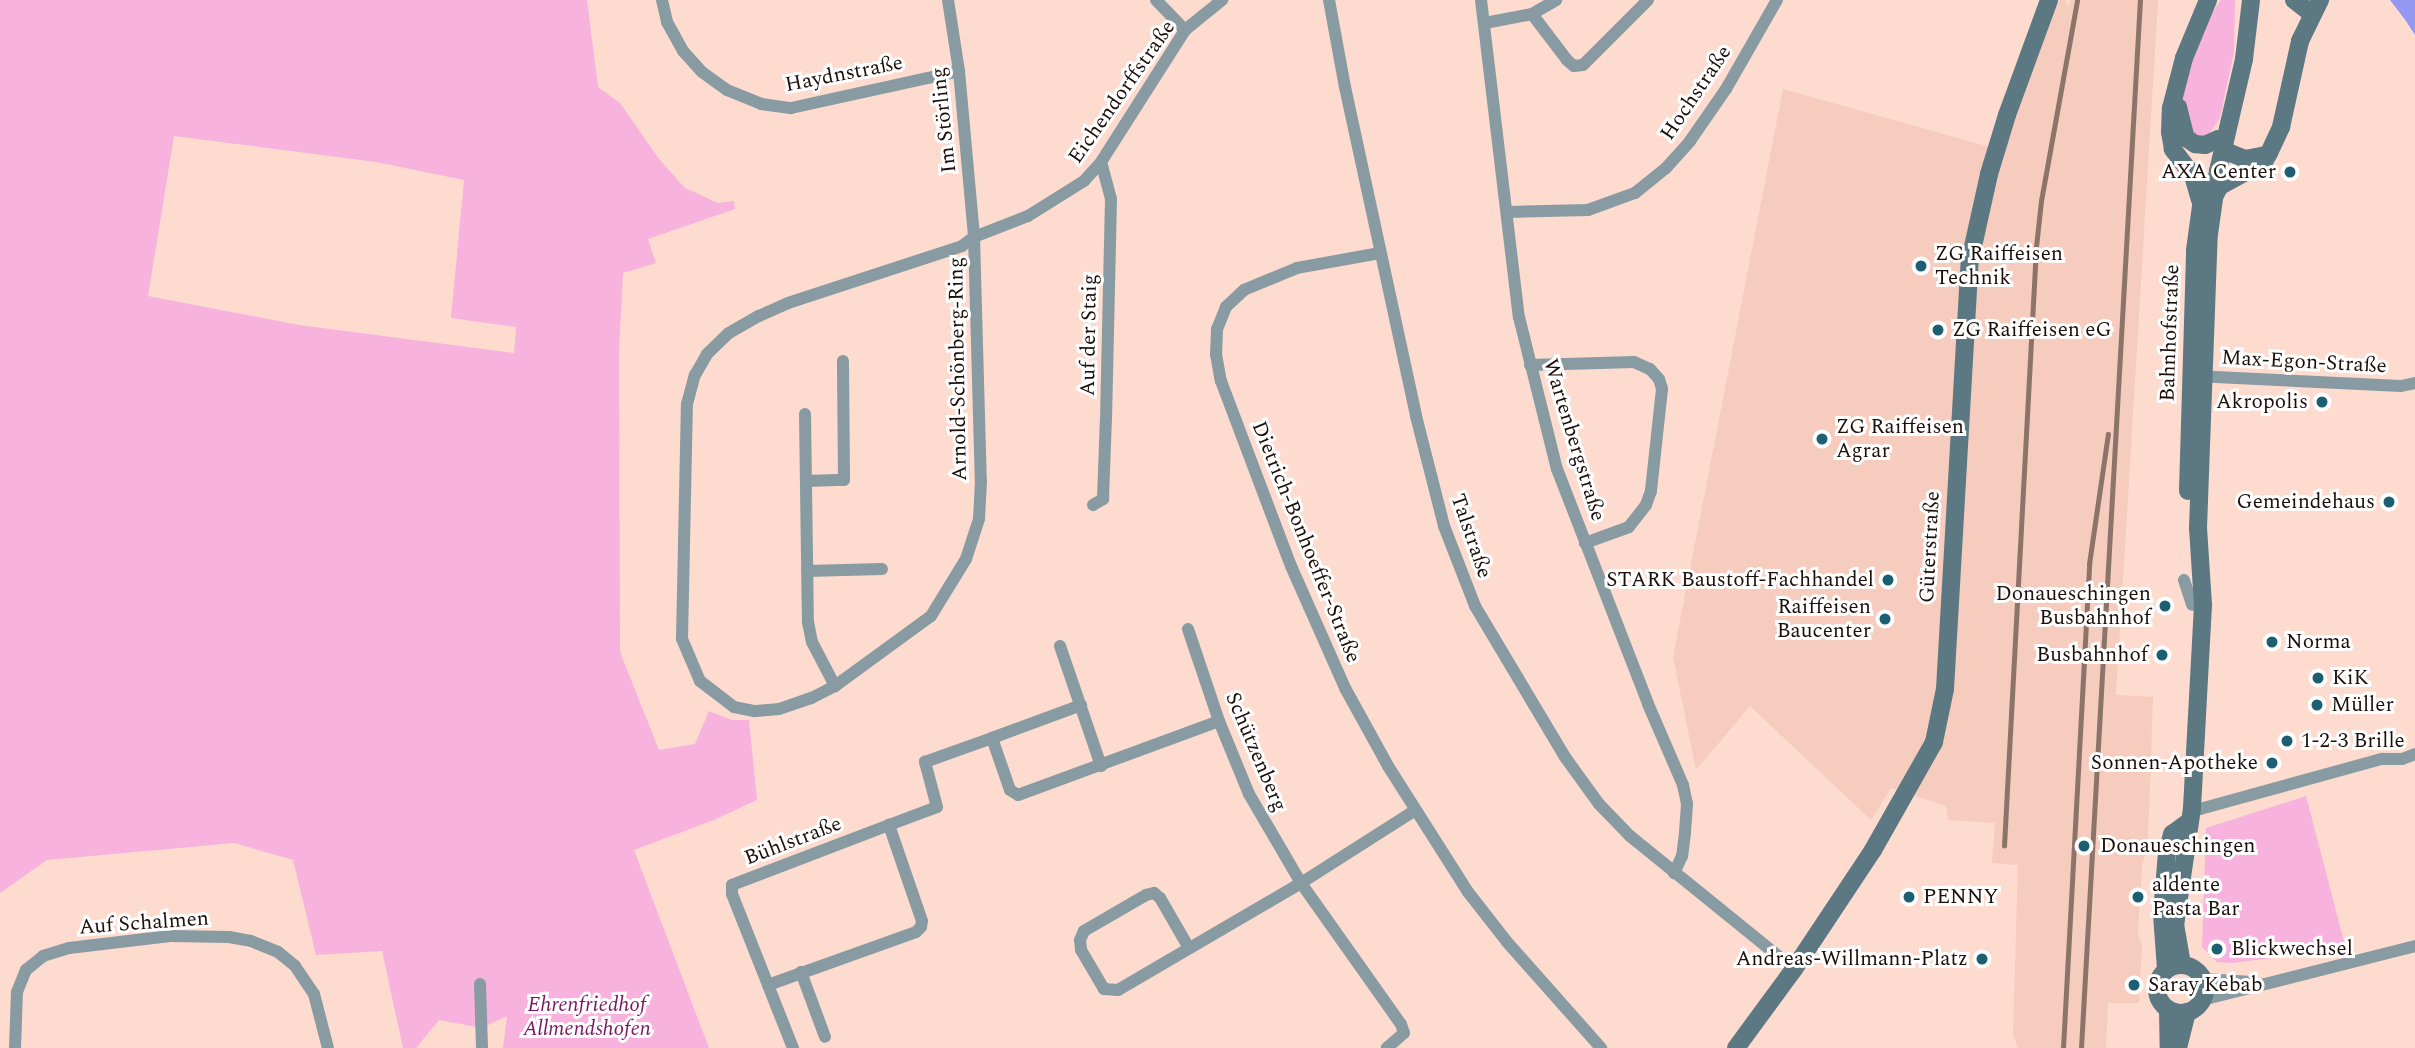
<!DOCTYPE html>
<html>
<head>
<meta charset="utf-8">
<style>
  body { margin:0 }
  #map { position:relative; width:2415px; height:1048px; overflow:hidden; background:#fddbce; font-family:Spectral,serif }
  div>[style] { position:absolute }
  [style*='--x'] { left:calc(var(--x)*1px); top:calc(var(--y)*1px); width:calc(var(--w)*1px); rotate:calc(var(--a)*1deg) }
  .built>* { inset:0; background:#f5ccbd }
  .green>* { inset:0; background:#f8b2de }
  .water>* { inset:0; background:#9598f1 }
  .street>* { height:12px; margin:-6px; padding:0 6px; transform-origin:6px; border-radius:6px; background:#889ba2 }
  .secondary>* { height:18px; margin:-9px; padding:0 9px; transform-origin:9px; border-radius:9px; background:#5c7882 }
  .secondary>.ring { margin:-9px; padding:0; box-sizing:content-box; background:none; border:18px solid #5c7882; border-radius:50% }
  .rail>* { height:4.5px; margin:-2.25px; padding:0 2.25px; transform-origin:2.25px; border-radius:2.25px; background:#8c746b }
  .dots>* { width:19px; height:19px; translate:-50% -50%; box-sizing:border-box; border:4px solid #fff; border-radius:50% }
  span { translate:-50% -50%; white-space:nowrap; text-align:center; line-height:1.15; -webkit-text-stroke:6px #fff; paint-order:stroke }
  .street-label { font-size:21px; color:#1c0e09 }
  .poi-label { font-size:21px; color:#1c0e09 }
  .right { translate:-100% -50%; text-align:right }
  .left { translate:0 -50%; text-align:left }
  .park-label { font-size:21px; color:#7a1760; font-style:italic }
</style>
</head>
<body>
<div id="map">
  <div class="built">
    <div style="clip-path:polygon(2056px 0,2065px 0,2069px 7px,2070px 0,2158px 0,2116px 695px,2153px 697px,2149px 815px,2147px 849px,2142px 865px,2138px 935px,2142px 944px,2139px 1003px,2108px 1003px,2106px 1048px,2018px 1048px,2013px 1034px,2018px 865px,1992px 863px,1995px 823px,1948px 820px,1946px 806px,1891px 788px,1871px 820px,1750px 706px,1696px 770px,1673px 657px,1783px 89px,2004px 151px)"></div>
  </div>
  <div class="green">
    <div style="clip-path:polygon(evenodd,0 0,587px 0,598px 87px,620px 103px,659px 159px,685px 188px,718px 203px,734px 201px,735px 209px,648px 239px,656px 263px,623px 273px,619px 350px,620px 652px,659px 750px,695px 744px,709px 711px,732px 720px,749px 720px,757px 800px,714px 820px,634px 850px,709px 1048px,503px 1048px,507px 1016px,482px 1028px,439px 1020px,416px 1048px,403px 1048px,382px 951px,316px 955px,293px 860px,234px 843px,47px 860px,0 893px,0 0,174px 136px,376px 162px,464px 180px,451px 318px,516px 327px,514px 353px,299px 325px,148px 296px,174px 136px)"></div>
    <div style="clip-path:polygon(2221px 0,2235px 0,2234px 52px,2220px 118px,2210px 133px,2201px 138px,2192px 137px,2185px 125px,2182px 97px,2189px 61px,2205px 23px)"></div>
    <div style="clip-path:polygon(2306px 796px,2346px 949px,2232px 963px,2217px 962px,2202px 947px,2206px 828px)"></div>
  </div>
  <div class="water">
    <div style="clip-path:polygon(2390px 0,2415px 0,2415px 35px,2406px 21px)"></div>
  </div>
  <div class="street">
    <div style="--x:662;--y:0;--w:23;--a:77"></div>
    <div style="--x:667;--y:22;--w:33;--a:61"></div>
    <div style="--x:683;--y:51;--w:28;--a:48"></div>
    <div style="--x:702;--y:72;--w:31;--a:36"></div>
    <div style="--x:727;--y:90;--w:37;--a:22"></div>
    <div style="--x:761;--y:104;--w:30;--a:8"></div>
    <div style="--x:791;--y:108;--w:172;--a:-12.4"></div>
    <div style="--x:948;--y:0;--w:72;--a:81.2"></div>
    <div style="--x:959;--y:71;--w:167;--a:84.8"></div>
    <div style="--x:974;--y:237;--w:58;--a:-21.3"></div>
    <div style="--x:1028;--y:216;--w:66;--a:-32"></div>
    <div style="--x:1084;--y:181;--w:25;--a:-48"></div>
    <div style="--x:1101;--y:162;--w:156;--a:-57.5"></div>
    <div style="--x:1185;--y:30;--w:48;--a:-39"></div>
    <div style="--x:1156;--y:0;--w:42;--a:46"></div>
    <div style="--x:1329;--y:0;--w:88;--a:79.6"></div>
    <div style="--x:1345;--y:87;--w:337;--a:77.8"></div>
    <div style="--x:1416;--y:416;--w:114;--a:75.7"></div>
    <div style="--x:1444;--y:526;--w:86;--a:68.8"></div>
    <div style="--x:1475;--y:606;--w:176;--a:59.2"></div>
    <div style="--x:1565;--y:757;--w:58;--a:54.1"></div>
    <div style="--x:1599;--y:804;--w:45;--a:45.9"></div>
    <div style="--x:1630;--y:836;--w:211;--a:39"></div>
    <div style="--x:1481;--y:0;--w:319;--a:83.2"></div>
    <div style="--x:1519;--y:317;--w:157;--a:76"></div>
    <div style="--x:1557;--y:469;--w:252;--a:68.8"></div>
    <div style="--x:1648;--y:704;--w:88;--a:66.6"></div>
    <div style="--x:1683;--y:785;--w:19;--a:78"></div>
    <div style="--x:1687;--y:804;--w:29;--a:94"></div>
    <div style="--x:1685;--y:833;--w:23;--a:97"></div>
    <div style="--x:1682;--y:856;--w:19;--a:115"></div>
    <div style="--x:1532;--y:14;--w:58;--a:52.7"></div>
    <div style="--x:1567;--y:60;--w:9;--a:41"></div>
    <div style="--x:1574;--y:66;--w:9;--a:-6"></div>
    <div style="--x:1583;--y:65;--w:92;--a:-45"></div>
    <div style="--x:1485;--y:23;--w:48;--a:-10.8"></div>
    <div style="--x:1532;--y:14;--w:28;--a:-30"></div>
    <div style="--x:1508;--y:212;--w:80;--a:-1.4"></div>
    <div style="--x:1588;--y:210;--w:50;--a:-19.9"></div>
    <div style="--x:1635;--y:193;--w:40;--a:-39"></div>
    <div style="--x:1666;--y:168;--w:36;--a:-48"></div>
    <div style="--x:1690;--y:141;--w:63;--a:-55.3"></div>
    <div style="--x:1726;--y:89;--w:103;--a:-60.2"></div>
    <div style="--x:974;--y:237;--w:244;--a:88.4"></div>
    <div style="--x:981;--y:481;--w:38;--a:93"></div>
    <div style="--x:979;--y:519;--w:42;--a:108"></div>
    <div style="--x:966;--y:559;--w:67;--a:121.6"></div>
    <div style="--x:931;--y:616;--w:119;--a:143.9"></div>
    <div style="--x:835;--y:686;--w:27;--a:153"></div>
    <div style="--x:811;--y:698;--w:34;--a:161"></div>
    <div style="--x:779;--y:709;--w:25;--a:175"></div>
    <div style="--x:754;--y:711;--w:20;--a:-169"></div>
    <div style="--x:734;--y:707;--w:43;--a:-142.6"></div>
    <div style="--x:700;--y:681;--w:46;--a:-113.2"></div>
    <div style="--x:682;--y:639;--w:235;--a:-88.8"></div>
    <div style="--x:687;--y:404;--w:30;--a:-75"></div>
    <div style="--x:695;--y:375;--w:24;--a:-60"></div>
    <div style="--x:707;--y:354;--w:30;--a:-44"></div>
    <div style="--x:729;--y:333;--w:34;--a:-30"></div>
    <div style="--x:759;--y:316;--w:32;--a:-24"></div>
    <div style="--x:788;--y:303;--w:183;--a:-18.1"></div>
    <div style="--x:962;--y:246;--w:15;--a:-37"></div>
    <div style="--x:1380;--y:253;--w:84;--a:169.8"></div>
    <div style="--x:1297;--y:268;--w:57;--a:157.5"></div>
    <div style="--x:1244;--y:290;--w:25;--a:137"></div>
    <div style="--x:1226;--y:307;--w:24;--a:112"></div>
    <div style="--x:1217;--y:329;--w:25;--a:92"></div>
    <div style="--x:1216;--y:354;--w:27;--a:80"></div>
    <div style="--x:1221;--y:381;--w:198;--a:69.3"></div>
    <div style="--x:1291;--y:566;--w:133;--a:66.1"></div>
    <div style="--x:1345;--y:688;--w:89;--a:61.1"></div>
    <div style="--x:1388;--y:766;--w:149;--a:57.6"></div>
    <div style="--x:1468;--y:892;--w:63;--a:52"></div>
    <div style="--x:1507;--y:942;--w:142;--a:48.4"></div>
    <div style="--x:1530;--y:365;--w:104;--a:-1.7"></div>
    <div style="--x:1634;--y:362;--w:17;--a:24"></div>
    <div style="--x:1650;--y:369;--w:13;--a:48"></div>
    <div style="--x:1659;--y:379;--w:10;--a:73"></div>
    <div style="--x:1662;--y:389;--w:103;--a:96.2"></div>
    <div style="--x:1651;--y:491;--w:15;--a:110"></div>
    <div style="--x:1646;--y:505;--w:28;--a:128"></div>
    <div style="--x:1629;--y:527;--w:47;--a:160"></div>
    <div style="--x:2195;--y:376;--w:206;--a:2.8"></div>
    <div style="--x:2401;--y:386;--w:14;--a:-12"></div>
    <div style="--x:805;--y:414;--w:208;--a:89.2"></div>
    <div style="--x:808;--y:622;--w:20;--a:79"></div>
    <div style="--x:812;--y:642;--w:50;--a:62.4"></div>
    <div style="--x:806;--y:481;--w:38;--a:-2"></div>
    <div style="--x:844;--y:480;--w:119;--a:-90.5"></div>
    <div style="--x:1093;--y:505;--w:12;--a:-31"></div>
    <div style="--x:1103;--y:499;--w:80;--a:-87.9"></div>
    <div style="--x:1106;--y:419;--w:220;--a:-88.7"></div>
    <div style="--x:1111;--y:199;--w:38;--a:-105"></div>
    <div style="--x:807;--y:571;--w:75;--a:-1.5"></div>
    <div style="--x:2184;--y:580;--w:26;--a:72"></div>
    <div style="--x:1188;--y:629;--w:97;--a:71.4"></div>
    <div style="--x:1219;--y:721;--w:79;--a:67.7"></div>
    <div style="--x:1249;--y:794;--w:103;--a:59.7"></div>
    <div style="--x:1301;--y:883;--w:134;--a:-32.5"></div>
    <div style="--x:1060;--y:646;--w:127;--a:71.1"></div>
    <div style="--x:992;--y:738;--w:95;--a:-20.3"></div>
    <div style="--x:2192;--y:808;--w:8;--a:7"></div>
    <div style="--x:2200;--y:809;--w:189;--a:-15.4"></div>
    <div style="--x:2382;--y:759;--w:20;--a:0"></div>
    <div style="--x:2402;--y:759;--w:14;--a:-21"></div>
    <div style="--x:889;--y:825;--w:51;--a:-20.6"></div>
    <div style="--x:937;--y:807;--w:47;--a:-104.9"></div>
    <div style="--x:925;--y:762;--w:71;--a:-19.7"></div>
    <div style="--x:992;--y:738;--w:55;--a:70.9"></div>
    <div style="--x:1010;--y:790;--w:9;--a:32"></div>
    <div style="--x:1018;--y:795;--w:214;--a:-20.2"></div>
    <div style="--x:1189;--y:948;--w:58;--a:-120.1"></div>
    <div style="--x:1160;--y:898;--w:8;--a:-140"></div>
    <div style="--x:1154;--y:893;--w:8;--a:166"></div>
    <div style="--x:1146;--y:895;--w:72;--a:149.9"></div>
    <div style="--x:1084;--y:931;--w:10;--a:114"></div>
    <div style="--x:1080;--y:940;--w:10;--a:84"></div>
    <div style="--x:1081;--y:950;--w:45;--a:59.5"></div>
    <div style="--x:1104;--y:989;--w:14;--a:4"></div>
    <div style="--x:1118;--y:990;--w:212;--a:-30.3"></div>
    <div style="--x:1301;--y:883;--w:173;--a:54.7"></div>
    <div style="--x:1401;--y:1024;--w:9;--a:72"></div>
    <div style="--x:1404;--y:1033;--w:23;--a:139"></div>
    <div style="--x:801;--y:972;--w:69;--a:69.7"></div>
    <div style="--x:2203;--y:979;--w:49;--a:3.5"></div>
    <div style="--x:480;--y:984;--w:64;--a:88.2"></div>
    <div style="--x:768;--y:985;--w:157;--a:-19.7"></div>
    <div style="--x:916;--y:932;--w:7;--a:-45"></div>
    <div style="--x:921;--y:927;--w:6;--a:-81"></div>
    <div style="--x:922;--y:921;--w:102;--a:-109"></div>
    <div style="--x:889;--y:825;--w:168;--a:159.1"></div>
    <div style="--x:732;--y:885;--w:9;--a:90"></div>
    <div style="--x:732;--y:894;--w:98;--a:68.4"></div>
    <div style="--x:768;--y:985;--w:68;--a:68.4"></div>
    <div style="--x:2202;--y:1000;--w:220;--a:-14.2"></div>
    <div style="--x:15;--y:1048;--w:56;--a:-88"></div>
    <div style="--x:17;--y:992;--w:24;--a:-68"></div>
    <div style="--x:26;--y:970;--w:22;--a:-39"></div>
    <div style="--x:43;--y:956;--w:27;--a:-17"></div>
    <div style="--x:69;--y:948;--w:102;--a:-6.8"></div>
    <div style="--x:170;--y:936;--w:59;--a:1"></div>
    <div style="--x:229;--y:937;--w:22;--a:10"></div>
    <div style="--x:251;--y:941;--w:29;--a:22"></div>
    <div style="--x:278;--y:952;--w:22;--a:39"></div>
    <div style="--x:295;--y:966;--w:34;--a:56"></div>
    <div style="--x:314;--y:994;--w:56;--a:75.5"></div>
  </div>
  <div class="secondary">
    <div style="--x:2294;--y:0;--w:23;--a:38"></div>
    <div style="--x:2178;--y:107;--w:32;--a:76"></div>
    <div style="--x:2186;--y:138;--w:11;--a:34"></div>
    <div style="--x:2195;--y:144;--w:10;--a:6"></div>
    <div style="--x:2205;--y:145;--w:14;--a:-25"></div>
    <div style="--x:2223;--y:150;--w:24;--a:22"></div>
    <div style="--x:2245;--y:159;--w:21;--a:-11"></div>
    <div style="--x:2215;--y:195;--w:10;--a:-61"></div>
    <div style="--x:2220;--y:186;--w:50;--a:-28.6"></div>
    <div style="--x:2264;--y:162;--w:10;--a:-61"></div>
    <div style="--x:2269;--y:153;--w:29;--a:-65"></div>
    <div style="--x:2281;--y:127;--w:88;--a:-77.5"></div>
    <div style="--x:2300;--y:41;--w:46;--a:-64"></div>
    <div style="--x:2200;--y:200;--w:25;--a:-106"></div>
    <div style="--x:2193;--y:176;--w:34;--a:-127"></div>
    <div style="--x:2173;--y:149;--w:17;--a:-100"></div>
    <div style="--x:2170;--y:132;--w:24;--a:-88"></div>
    <div style="--x:2171;--y:108;--w:52;--a:-75.4"></div>
    <div style="--x:2184;--y:58;--w:63;--a:-67.5"></div>
    <div style="--x:2188;--y:491;--w:241;--a:-88.3"></div>
    <div style="--x:2195;--y:250;--w:67;--a:-82.2"></div>
    <div style="--x:2182;--y:964;--w:39;--a:-100"></div>
    <div style="--x:2175;--y:926;--w:119;--a:-81.8"></div>
    <div style="--x:2192;--y:808;--w:203;--a:-86.9"></div>
    <div style="--x:2203;--y:605;--w:77;--a:-93.7"></div>
    <div style="--x:2198;--y:528;--w:294;--a:-87.9"></div>
    <div style="--x:2209;--y:234;--w:64;--a:-81.9"></div>
    <div style="--x:2218;--y:171;--w:115;--a:-76.9"></div>
    <div style="--x:2244;--y:59;--w:59;--a:-83.2"></div>
    <div class="ring" style="left:2157px;top:965px;width:30px;height:30px"></div>
    <div style="--x:2166;--y:969;--w:55;--a:-94.2"></div>
    <div style="--x:2162;--y:914;--w:62;--a:-85.4"></div>
    <div style="--x:2167;--y:852;--w:19;--a:-74"></div>
    <div style="--x:2172;--y:834;--w:22;--a:-36"></div>
    <div style="--x:2168;--y:1009;--w:39;--a:89"></div>
    <div style="--x:1736;--y:1048;--w:98;--a:-53.7"></div>
    <div style="--x:1794;--y:969;--w:143;--a:-56.4"></div>
    <div style="--x:1873;--y:850;--w:124;--a:-60.5"></div>
    <div style="--x:1934;--y:742;--w:54;--a:-78.3"></div>
    <div style="--x:1945;--y:689;--w:430;--a:-86.7"></div>
    <div style="--x:1970;--y:260;--w:88;--a:-77.5"></div>
    <div style="--x:1989;--y:174;--w:62;--a:-73"></div>
    <div style="--x:2007;--y:115;--w:122;--a:-69.9"></div>
    <div style="--x:2178;--y:1048;--w:37;--a:-76"></div>
  </div>
  <div class="rail">
    <div style="--x:2004;--y:846;--w:600;--a:-86.94"></div>
    <div style="--x:2036;--y:247;--w:46;--a:-83.8"></div>
    <div style="--x:2041;--y:201;--w:204;--a:-79.8"></div>
    <div style="--x:2063;--y:1048;--w:485;--a:-86.9"></div>
    <div style="--x:2089;--y:564;--w:131;--a:-81.7"></div>
    <div style="--x:2081;--y:1048;--w:1050;--a:-86.78"></div>
  </div>
  <div class="dots">
    <div style="left:2290px;top:172px;background:#1c5f73"></div>
    <div style="left:1921px;top:266px;background:#1c5f73"></div>
    <div style="left:1938px;top:330px;background:#1c5f73"></div>
    <div style="left:2322px;top:402px;background:#1c5f73"></div>
    <div style="left:1822px;top:439px;background:#1c5f73"></div>
    <div style="left:2389px;top:502px;background:#1c5f73"></div>
    <div style="left:1888px;top:580px;background:#1c5f73"></div>
    <div style="left:2165px;top:606px;background:#1c5f73"></div>
    <div style="left:1885px;top:619px;background:#1c5f73"></div>
    <div style="left:2272px;top:642px;background:#1c5f73"></div>
    <div style="left:2162px;top:655px;background:#1c5f73"></div>
    <div style="left:2318px;top:678px;background:#1c5f73"></div>
    <div style="left:2317px;top:705px;background:#1c5f73"></div>
    <div style="left:2287px;top:741px;background:#1c5f73"></div>
    <div style="left:2272px;top:763px;background:#1c5f73"></div>
    <div style="left:2084px;top:846px;background:#1c5f73"></div>
    <div style="left:1909px;top:897px;background:#1c5f73"></div>
    <div style="left:2138px;top:897px;background:#1c5f73"></div>
    <div style="left:2217px;top:949px;background:#1c5f73"></div>
    <div style="left:1982px;top:959px;background:#1c5f73"></div>
    <div style="left:2134px;top:985px;background:#1c5f73"></div>
  </div>
  <div class="street-label">
    <span style="left:844px;top:74px;rotate:-11deg">Haydnstraße</span>
    <span style="left:1122px;top:92px;rotate:-55deg">Eichendorffstraße</span>
    <span style="left:1696px;top:93px;rotate:-56deg">Hochstraße</span>
    <span style="left:944px;top:120px;rotate:-96deg">Im Störling</span>
    <span style="left:2170px;top:333px;rotate:-88deg">Bahnhofstraße</span>
    <span style="left:1089px;top:335px;rotate:-89deg">Auf der Staig</span>
    <span style="left:2304px;top:362px;rotate:3deg">Max-Egon-Straße</span>
    <span style="left:958px;top:369px;rotate:-91deg">Arnold-Schönberg-Ring</span>
    <span style="left:1574px;top:440px;rotate:73deg">Wartenbergstraße</span>
    <span style="left:1471px;top:536px;rotate:71deg">Talstraße</span>
    <span style="left:1306px;top:542px;rotate:68deg">Dietrich-Bonhoeffer-Straße</span>
    <span style="left:1930px;top:547px;rotate:-87deg">Güterstraße</span>
    <span style="left:1256px;top:752px;rotate:67deg">Schützenberg</span>
    <span style="left:793px;top:841px;rotate:-21deg">Bühlstraße</span>
    <span style="left:144px;top:923px;rotate:-4deg">Auf Schalmen</span>
  </div>
  <div class="poi-label">
    <span class="right" style="left:2276px;top:172px">AXA Center</span>
    <span class="left" style="left:1935px;top:266px">ZG Raiffeisen<br>Technik</span>
    <span class="left" style="left:1952px;top:330px">ZG Raiffeisen eG</span>
    <span class="right" style="left:2308px;top:402px">Akropolis</span>
    <span class="left" style="left:1836px;top:439px">ZG Raiffeisen<br>Agrar</span>
    <span class="right" style="left:2375px;top:502px">Gemeindehaus</span>
    <span class="right" style="left:1874px;top:580px">STARK Baustoff-Fachhandel</span>
    <span class="right" style="left:2151px;top:606px">Donaueschingen<br>Busbahnhof</span>
    <span class="right" style="left:1871px;top:619px">Raiffeisen<br>Baucenter</span>
    <span class="left" style="left:2286px;top:642px">Norma</span>
    <span class="right" style="left:2148px;top:655px">Busbahnhof</span>
    <span class="left" style="left:2332px;top:678px">KiK</span>
    <span class="left" style="left:2331px;top:705px">Müller</span>
    <span class="left" style="left:2301px;top:741px">1-2-3 Brille</span>
    <span class="right" style="left:2258px;top:763px">Sonnen-Apotheke</span>
    <span class="left" style="left:2100px;top:846px">Donaueschingen</span>
    <span class="left" style="left:2152px;top:897px">aldente<br>Pasta Bar</span>
    <span class="left" style="left:1923px;top:897px">PENNY</span>
    <span class="left" style="left:2231px;top:949px">Blickwechsel</span>
    <span class="right" style="left:1968px;top:959px">Andreas-Willmann-Platz</span>
    <span class="left" style="left:2148px;top:985px">Saray Kebab</span>
  </div>
  <div class="park-label">
    <span style="left:587px;top:1017px">Ehrenfriedhof<br>Allmendshofen</span>
  </div>
</div>
</body>
</html>
